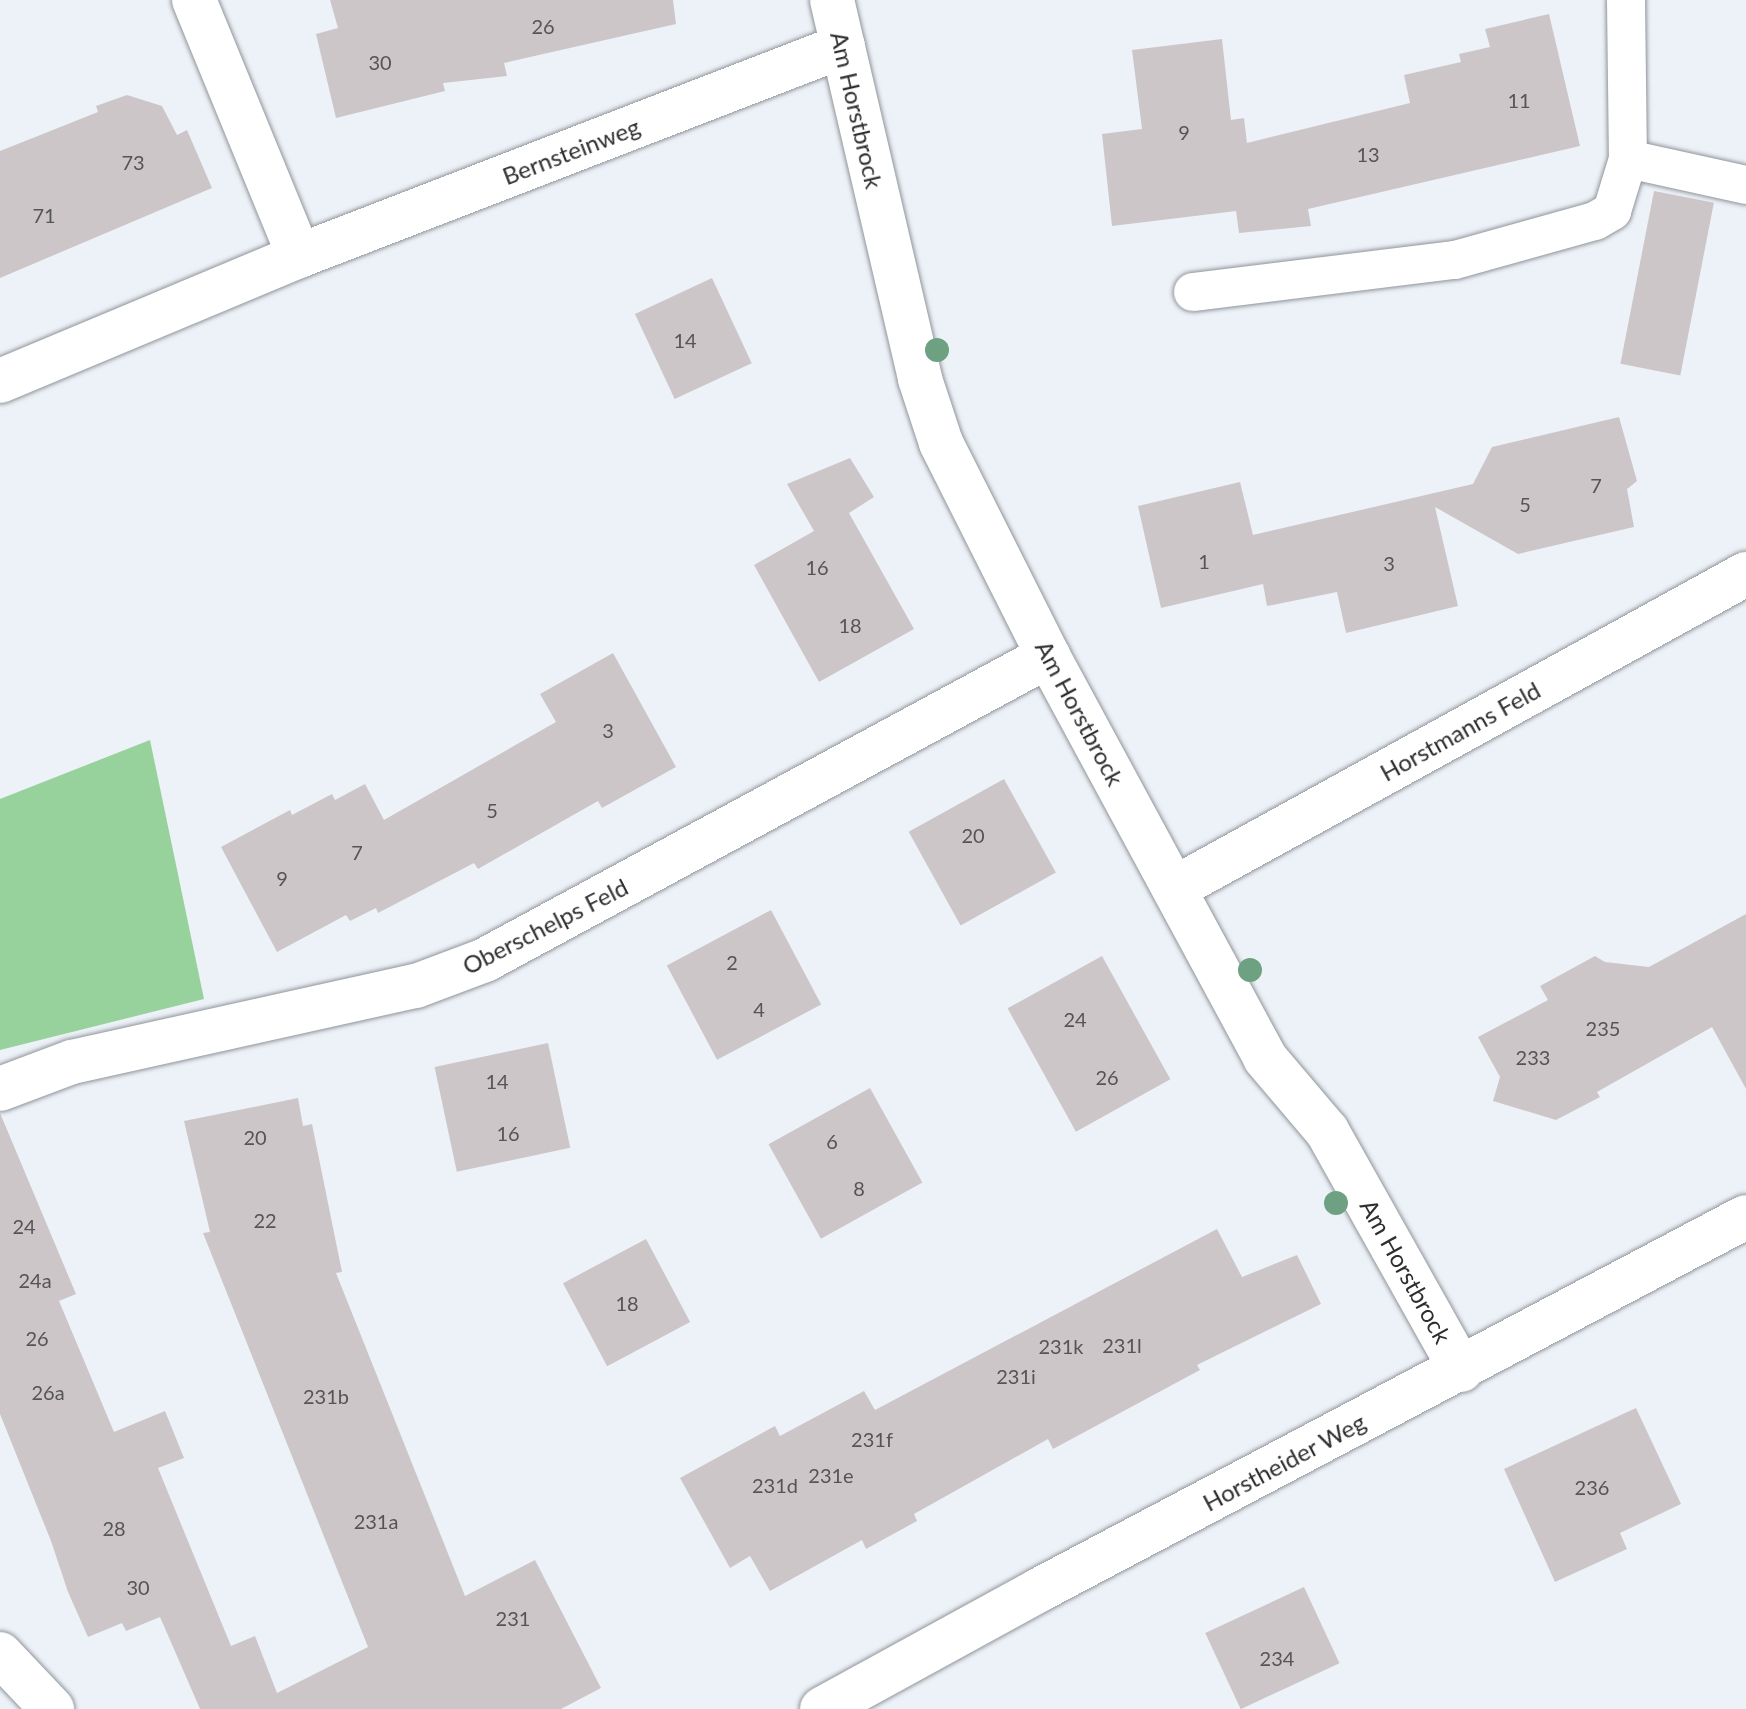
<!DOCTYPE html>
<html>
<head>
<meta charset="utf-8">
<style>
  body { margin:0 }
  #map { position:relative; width:1746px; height:1709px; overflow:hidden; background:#edf2f8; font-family:Lato,sans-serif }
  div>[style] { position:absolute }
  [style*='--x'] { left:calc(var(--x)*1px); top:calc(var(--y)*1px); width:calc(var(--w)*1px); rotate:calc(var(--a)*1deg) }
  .green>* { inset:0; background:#97d29d }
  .building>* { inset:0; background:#cdc6c9; transform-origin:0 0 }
  .roads { filter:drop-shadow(0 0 2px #90959a) drop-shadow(0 0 2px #90959a) }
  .service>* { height:38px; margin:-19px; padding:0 19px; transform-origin:19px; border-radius:19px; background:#fff }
  .minor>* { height:44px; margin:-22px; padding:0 22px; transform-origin:22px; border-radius:22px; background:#fff }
  .tertiary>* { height:44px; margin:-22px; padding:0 22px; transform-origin:22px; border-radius:22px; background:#fff }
  .trees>* { width:24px; height:24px; margin:-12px; border-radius:50%; background:#6da182 }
  span { translate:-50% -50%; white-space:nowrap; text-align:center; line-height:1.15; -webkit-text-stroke:6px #fff; paint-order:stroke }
  .number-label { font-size:20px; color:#555456 }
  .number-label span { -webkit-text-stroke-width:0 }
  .street-label { font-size:24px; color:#2d2e30 }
</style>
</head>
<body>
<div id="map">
  <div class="green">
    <div style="clip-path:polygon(150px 740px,204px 999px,0 1050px,0 799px)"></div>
  </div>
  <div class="building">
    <div style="clip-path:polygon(330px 0,673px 0,676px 24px,504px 63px,507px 76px,443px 83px,445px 91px,336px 118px,316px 34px,338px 28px)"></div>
    <div style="clip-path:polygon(1549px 14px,1580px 146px,1308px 209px,1311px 226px,1239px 233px,1236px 211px,1112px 226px,1102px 134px,1142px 129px,1132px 50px,1222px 39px,1231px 120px,1244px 118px,1247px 143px,1410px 103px,1404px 75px,1461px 62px,1459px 54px,1490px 47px,1485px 29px)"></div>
    <div style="clip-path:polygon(127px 95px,162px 106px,177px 135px,187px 130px,212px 188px,0 278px,0 151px,98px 112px,96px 106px)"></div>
    <div style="left:1654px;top:191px;width:61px;height:176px;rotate:11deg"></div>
    <div style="left:712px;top:278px;width:94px;height:85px;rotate:65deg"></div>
    <div style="clip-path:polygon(1619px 417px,1637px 481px,1627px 489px,1634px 527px,1518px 554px,1435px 507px,1458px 606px,1346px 633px,1337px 592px,1267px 606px,1263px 584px,1161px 608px,1138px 506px,1240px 482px,1253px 535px,1473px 484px,1492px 447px)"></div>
    <div style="clip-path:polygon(850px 458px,874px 497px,849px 513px,914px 629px,819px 682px,754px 565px,814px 531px,787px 484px)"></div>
    <div style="clip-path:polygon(613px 653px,676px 767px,602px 808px,598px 801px,478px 869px,474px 863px,378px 913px,376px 908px,350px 921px,346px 915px,277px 952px,221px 847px,290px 810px,292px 815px,332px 794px,335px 800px,365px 784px,384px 820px,556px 722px,540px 694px)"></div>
    <div style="left:1004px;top:779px;width:107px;height:109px;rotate:61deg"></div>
    <div style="left:771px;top:910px;width:107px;height:118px;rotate:62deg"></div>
    <div style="clip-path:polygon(1746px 914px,1746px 1089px,1712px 1027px,1597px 1092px,1600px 1097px,1556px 1120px,1493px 1101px,1500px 1077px,1478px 1037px,1548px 1000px,1540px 986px,1595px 956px,1605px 962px,1649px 967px)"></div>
    <div style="left:1102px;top:956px;width:141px;height:108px;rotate:61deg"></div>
    <div style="left:548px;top:1043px;width:107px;height:116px;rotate:78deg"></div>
    <div style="left:870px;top:1088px;width:108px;height:116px;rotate:61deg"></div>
    <div style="clip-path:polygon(298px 1098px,303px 1126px,312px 1124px,342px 1272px,336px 1273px,465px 1596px,535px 1560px,601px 1688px,561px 1709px,200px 1709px,160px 1617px,126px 1631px,122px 1623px,88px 1637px,68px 1592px,51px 1541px,0 1414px,0 1113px,76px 1294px,59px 1301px,114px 1432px,165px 1411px,184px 1458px,158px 1468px,231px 1646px,255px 1636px,277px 1693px,368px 1647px,203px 1233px,210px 1232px,184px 1121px)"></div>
    <div style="clip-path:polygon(1217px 1229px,1242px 1277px,1297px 1255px,1321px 1304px,1197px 1365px,1200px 1370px,1053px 1449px,1048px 1439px,914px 1514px,917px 1521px,866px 1549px,862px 1540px,770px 1591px,750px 1556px,730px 1568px,680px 1478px,775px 1426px,780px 1436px,864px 1391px,875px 1410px)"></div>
    <div style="left:646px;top:1239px;width:94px;height:94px;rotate:62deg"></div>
    <div style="clip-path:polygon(1636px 1408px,1681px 1504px,1620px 1533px,1627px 1549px,1555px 1582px,1504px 1469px)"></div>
    <div style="left:1304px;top:1587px;width:84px;height:109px;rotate:65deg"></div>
  </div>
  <div class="roads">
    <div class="service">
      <div style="--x:1626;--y:0;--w:159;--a:89.3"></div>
      <div style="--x:1193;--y:292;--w:264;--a:-7"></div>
      <div style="--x:1455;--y:260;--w:145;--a:-15.6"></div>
      <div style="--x:1595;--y:221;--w:20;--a:-30"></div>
      <div style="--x:1612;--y:211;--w:54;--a:-72.9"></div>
      <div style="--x:1628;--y:159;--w:121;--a:12.4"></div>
    </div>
    <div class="minor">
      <div style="--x:832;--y:0;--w:389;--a:76.9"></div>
      <div style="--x:920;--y:379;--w:67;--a:71.8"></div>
      <div style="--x:941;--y:443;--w:238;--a:63.3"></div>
      <div style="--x:1048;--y:656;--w:457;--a:61.6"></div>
      <div style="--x:1265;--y:1058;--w:96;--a:49.7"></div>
      <div style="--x:1327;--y:1131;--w:274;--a:60.7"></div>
      <div style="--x:299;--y:256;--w:583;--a:-21.11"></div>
      <div style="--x:0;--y:381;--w:324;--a:-22.7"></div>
      <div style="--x:299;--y:256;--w:277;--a:-112.3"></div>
      <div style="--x:1175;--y:888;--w:652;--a:-28.81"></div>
      <div style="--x:0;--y:1089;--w:77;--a:-20.6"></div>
      <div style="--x:72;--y:1062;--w:352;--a:-12.5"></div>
      <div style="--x:416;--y:986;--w:74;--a:-20.6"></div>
      <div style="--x:485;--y:960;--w:640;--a:-28.37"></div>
      <div style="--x:0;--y:1654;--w:76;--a:46.6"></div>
    </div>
    <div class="tertiary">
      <div style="--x:822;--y:1709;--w:247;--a:-28.7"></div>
      <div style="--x:1039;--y:1590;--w:799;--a:-27.82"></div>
    </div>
  </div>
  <div class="trees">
    <div style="left:937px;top:350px"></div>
    <div style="left:1250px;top:970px"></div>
    <div style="left:1336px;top:1203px"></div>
  </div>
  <div class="number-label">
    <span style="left:543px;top:26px">26</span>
    <span style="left:380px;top:62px">30</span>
    <span style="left:1519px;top:100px">11</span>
    <span style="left:1184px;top:132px">9</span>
    <span style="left:1368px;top:154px">13</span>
    <span style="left:133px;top:162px">73</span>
    <span style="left:44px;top:215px">71</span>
    <span style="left:685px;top:340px">14</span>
    <span style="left:1596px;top:485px">7</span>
    <span style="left:1525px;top:504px">5</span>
    <span style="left:1204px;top:561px">1</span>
    <span style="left:1389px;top:563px">3</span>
    <span style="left:817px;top:567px">16</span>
    <span style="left:850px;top:625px">18</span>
    <span style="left:608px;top:730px">3</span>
    <span style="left:492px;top:810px">5</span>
    <span style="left:973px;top:835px">20</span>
    <span style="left:357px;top:852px">7</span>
    <span style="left:282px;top:878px">9</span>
    <span style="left:732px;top:962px">2</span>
    <span style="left:759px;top:1009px">4</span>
    <span style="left:1075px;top:1019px">24</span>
    <span style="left:1603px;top:1028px">235</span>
    <span style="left:1533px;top:1057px">233</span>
    <span style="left:1107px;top:1077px">26</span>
    <span style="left:497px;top:1081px">14</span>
    <span style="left:508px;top:1133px">16</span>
    <span style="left:255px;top:1137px">20</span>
    <span style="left:832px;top:1141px">6</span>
    <span style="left:859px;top:1188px">8</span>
    <span style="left:265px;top:1220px">22</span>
    <span style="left:24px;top:1226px">24</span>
    <span style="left:35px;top:1280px">24a</span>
    <span style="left:627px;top:1303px">18</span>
    <span style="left:37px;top:1338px">26</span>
    <span style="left:1122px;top:1345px">231l</span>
    <span style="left:1061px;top:1346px">231k</span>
    <span style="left:1016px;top:1376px">231i</span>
    <span style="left:48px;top:1392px">26a</span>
    <span style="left:326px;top:1396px">231b</span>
    <span style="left:872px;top:1439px">231f</span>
    <span style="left:831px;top:1475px">231e</span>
    <span style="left:775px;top:1485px">231d</span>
    <span style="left:1592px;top:1487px">236</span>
    <span style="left:376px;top:1521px">231a</span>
    <span style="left:114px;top:1528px">28</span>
    <span style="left:138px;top:1587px">30</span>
    <span style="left:513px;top:1618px">231</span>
    <span style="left:1277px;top:1658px">234</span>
  </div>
  <div class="street-label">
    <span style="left:857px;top:110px;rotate:77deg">Am Horstbrock</span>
    <span style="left:571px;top:151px;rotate:-21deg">Bernsteinweg</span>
    <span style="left:1080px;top:713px;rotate:62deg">Am Horstbrock</span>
    <span style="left:1460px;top:731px;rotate:-29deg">Horstmanns Feld</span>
    <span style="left:545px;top:926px;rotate:-27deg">Oberschelps Feld</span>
    <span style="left:1406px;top:1271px;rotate:61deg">Am Horstbrock</span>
    <span style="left:1284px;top:1462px;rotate:-28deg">Horstheider Weg</span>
  </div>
</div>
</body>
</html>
